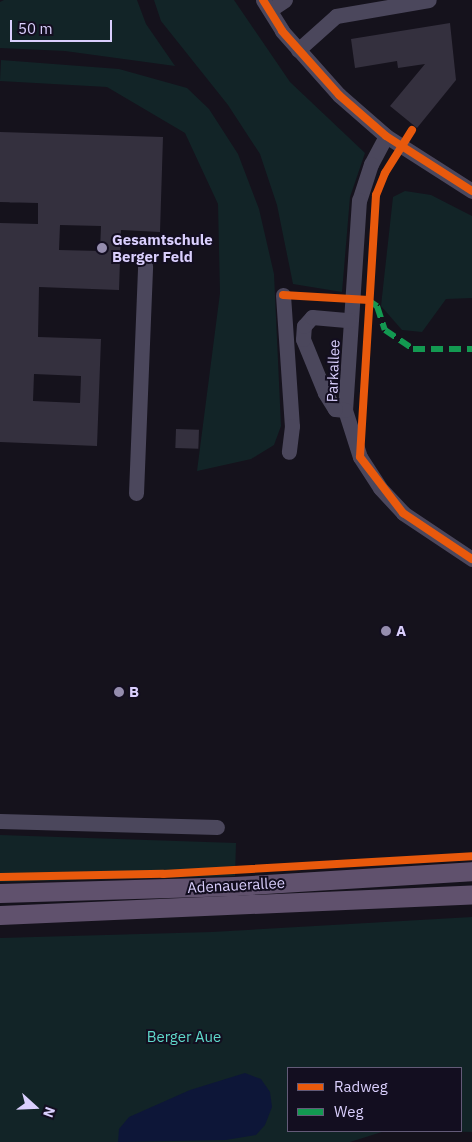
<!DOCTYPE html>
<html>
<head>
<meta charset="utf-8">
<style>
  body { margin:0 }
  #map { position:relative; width:472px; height:1142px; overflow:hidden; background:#15121c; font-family:"IBM Plex Sans",sans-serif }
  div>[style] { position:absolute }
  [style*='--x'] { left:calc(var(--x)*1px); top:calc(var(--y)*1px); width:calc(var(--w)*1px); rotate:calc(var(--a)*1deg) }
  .green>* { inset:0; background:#122427 }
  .water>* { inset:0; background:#0d1638 }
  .building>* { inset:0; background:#34303e; transform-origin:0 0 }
  .minor>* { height:15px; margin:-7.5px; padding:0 7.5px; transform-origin:7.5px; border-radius:7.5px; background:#4b475c }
  .major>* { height:19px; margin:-9.5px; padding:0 9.5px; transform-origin:9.5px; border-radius:9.5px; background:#60516d }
  .quiet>* { height:6px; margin-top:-3px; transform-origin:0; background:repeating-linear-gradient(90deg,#139951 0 12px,transparent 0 18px) }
  .cycleway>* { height:8px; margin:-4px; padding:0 4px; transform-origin:4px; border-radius:4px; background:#e8590c }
  .dots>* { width:14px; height:14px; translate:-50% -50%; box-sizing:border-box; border:2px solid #130e20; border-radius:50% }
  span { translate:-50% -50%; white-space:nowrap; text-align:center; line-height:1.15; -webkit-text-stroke:4px #130e20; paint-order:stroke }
  .poi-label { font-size:15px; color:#dacffd; font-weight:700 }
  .left { translate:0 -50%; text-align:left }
  .street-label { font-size:15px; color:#dacffd }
  .park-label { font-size:15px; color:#5fd8ca }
  .legend { position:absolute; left:287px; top:1067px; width:175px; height:65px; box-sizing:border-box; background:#130e20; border:1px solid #635b78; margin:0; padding:6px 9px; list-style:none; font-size:15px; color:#dacffd }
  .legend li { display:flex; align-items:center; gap:10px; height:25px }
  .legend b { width:25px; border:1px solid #635b78 }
  .north { position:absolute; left:10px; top:1082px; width:50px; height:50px; -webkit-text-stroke:4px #130e20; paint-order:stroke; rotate:110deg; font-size:14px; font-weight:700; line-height:20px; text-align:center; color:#dacffd }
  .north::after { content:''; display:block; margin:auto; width:18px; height:22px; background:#dacffd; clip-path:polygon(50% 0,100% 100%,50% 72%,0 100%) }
  .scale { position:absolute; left:10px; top:20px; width:102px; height:22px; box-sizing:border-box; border:2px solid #dacffd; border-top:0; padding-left:6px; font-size:15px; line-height:18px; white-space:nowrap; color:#dacffd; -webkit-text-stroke:4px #130e20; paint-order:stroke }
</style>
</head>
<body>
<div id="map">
  <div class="green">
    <div style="clip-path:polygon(4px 0,137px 0,146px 24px,175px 66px,65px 51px,0 48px,0 2px)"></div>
    <div style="clip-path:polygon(154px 0,234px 0,290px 82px,365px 153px,350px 197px,342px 292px,293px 284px,277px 205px,260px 154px,228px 105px,161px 21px)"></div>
    <div style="clip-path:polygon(1px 60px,119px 69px,187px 88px,209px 109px,238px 154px,259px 209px,274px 274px,281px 426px,274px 445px,251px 459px,197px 471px,220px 293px,218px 204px,185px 133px,107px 87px,0 81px)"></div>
    <div style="clip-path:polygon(405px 191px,431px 195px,472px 216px,472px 298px,446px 299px,422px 332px,402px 330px,381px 306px,393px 197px)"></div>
    <div style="clip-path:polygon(0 835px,236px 843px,235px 876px,0 882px)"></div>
    <div style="clip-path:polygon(472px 917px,472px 1132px,426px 1131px,461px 1131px,461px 1068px,288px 1068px,288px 1131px,385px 1131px,350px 1142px,0 1142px,0 938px,212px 932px)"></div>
  </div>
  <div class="water">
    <div style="clip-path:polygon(245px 1073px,261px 1079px,270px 1092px,272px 1107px,265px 1125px,256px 1135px,226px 1140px,118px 1142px,119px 1129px,129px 1117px,190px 1090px)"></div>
  </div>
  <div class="building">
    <div style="clip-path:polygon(450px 23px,456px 80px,417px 128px,390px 106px,425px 64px,398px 68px,397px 61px,355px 68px,351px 39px)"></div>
    <div style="clip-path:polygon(evenodd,0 132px,163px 137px,160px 232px,121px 230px,119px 290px,39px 287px,38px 337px,101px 339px,97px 446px,0 442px,0 223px,38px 224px,38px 203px,0 202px,0 132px,60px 225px,101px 226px,100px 251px,59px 250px,60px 225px,0 132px,34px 374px,81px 376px,80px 403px,33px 401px,34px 374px)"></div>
    <div style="left:176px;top:429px;width:23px;height:19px;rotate:2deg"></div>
  </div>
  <div class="minor">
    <div style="--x:263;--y:0;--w:36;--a:58"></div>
    <div style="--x:282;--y:31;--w:86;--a:48.3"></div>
    <div style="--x:339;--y:95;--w:62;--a:41.1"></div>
    <div style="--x:386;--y:136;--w:102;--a:32.6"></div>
    <div style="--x:270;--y:10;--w:18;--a:-34"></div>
    <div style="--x:298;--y:50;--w:51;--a:-41.8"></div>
    <div style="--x:336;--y:16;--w:94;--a:-9.8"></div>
    <div style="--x:386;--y:136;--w:32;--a:118"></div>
    <div style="--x:371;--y:164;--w:38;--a:108"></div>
    <div style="--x:359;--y:200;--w:210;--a:93.8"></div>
    <div style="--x:345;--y:410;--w:49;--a:72.3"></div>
    <div style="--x:360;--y:457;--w:37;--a:57"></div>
    <div style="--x:380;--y:488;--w:34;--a:47"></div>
    <div style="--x:403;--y:513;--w:83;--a:33.7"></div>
    <div style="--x:283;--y:295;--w:131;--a:86.1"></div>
    <div style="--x:292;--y:426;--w:26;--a:97"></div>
    <div style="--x:345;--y:410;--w:10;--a:-174"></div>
    <div style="--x:335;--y:409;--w:19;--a:-122"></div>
    <div style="--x:325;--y:393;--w:58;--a:-112.2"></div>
    <div style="--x:303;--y:339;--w:13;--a:-86"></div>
    <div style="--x:304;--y:326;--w:12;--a:-48"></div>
    <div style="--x:312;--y:317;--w:37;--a:5"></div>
    <div style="--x:136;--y:493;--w:227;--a:-87.7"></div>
    <div style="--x:0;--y:821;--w:217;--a:1.6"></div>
  </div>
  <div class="major">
    <div style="--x:0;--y:893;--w:235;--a:-1.7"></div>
    <div style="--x:235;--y:886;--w:237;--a:-3.6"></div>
    <div style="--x:0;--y:915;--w:472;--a:-2.5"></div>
  </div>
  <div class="quiet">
    <div style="--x:368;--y:300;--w:11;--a:34"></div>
    <div style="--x:377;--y:306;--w:25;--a:72"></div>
    <div style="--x:385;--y:330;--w:34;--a:34"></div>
    <div style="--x:413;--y:349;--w:59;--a:0"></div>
  </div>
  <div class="cycleway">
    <div style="--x:263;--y:0;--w:36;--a:58"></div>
    <div style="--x:282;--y:31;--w:86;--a:48.3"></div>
    <div style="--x:339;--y:95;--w:62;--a:41.1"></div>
    <div style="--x:386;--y:136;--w:102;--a:32.6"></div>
    <div style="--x:412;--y:130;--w:51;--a:122.1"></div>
    <div style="--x:385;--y:173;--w:24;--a:112"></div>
    <div style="--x:376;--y:195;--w:262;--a:93.5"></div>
    <div style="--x:360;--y:457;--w:71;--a:52.5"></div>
    <div style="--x:403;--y:513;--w:83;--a:33.7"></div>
    <div style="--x:283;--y:295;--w:86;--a:3.3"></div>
    <div style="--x:0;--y:877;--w:163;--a:-1.1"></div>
    <div style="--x:163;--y:874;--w:310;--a:-3.3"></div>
  </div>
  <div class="dots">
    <div style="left:102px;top:248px;background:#958dae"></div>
    <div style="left:386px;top:631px;background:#958dae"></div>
    <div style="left:119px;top:692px;background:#958dae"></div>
  </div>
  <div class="poi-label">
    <span class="left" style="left:112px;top:248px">Gesamtschule<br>Berger Feld</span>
    <span class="left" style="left:396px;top:631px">A</span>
    <span class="left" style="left:129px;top:692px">B</span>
  </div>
  <div class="street-label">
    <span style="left:333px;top:371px;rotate:-88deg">Parkallee</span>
    <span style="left:236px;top:885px;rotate:-3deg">Adenauerallee</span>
  </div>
  <div class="park-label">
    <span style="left:184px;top:1037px">Berger Aue</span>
  </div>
  <ul class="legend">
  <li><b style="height:6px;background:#e8590c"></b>Radweg</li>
  <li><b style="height:6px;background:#139951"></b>Weg</li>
  </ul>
  <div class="north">N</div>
  <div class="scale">50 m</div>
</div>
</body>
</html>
